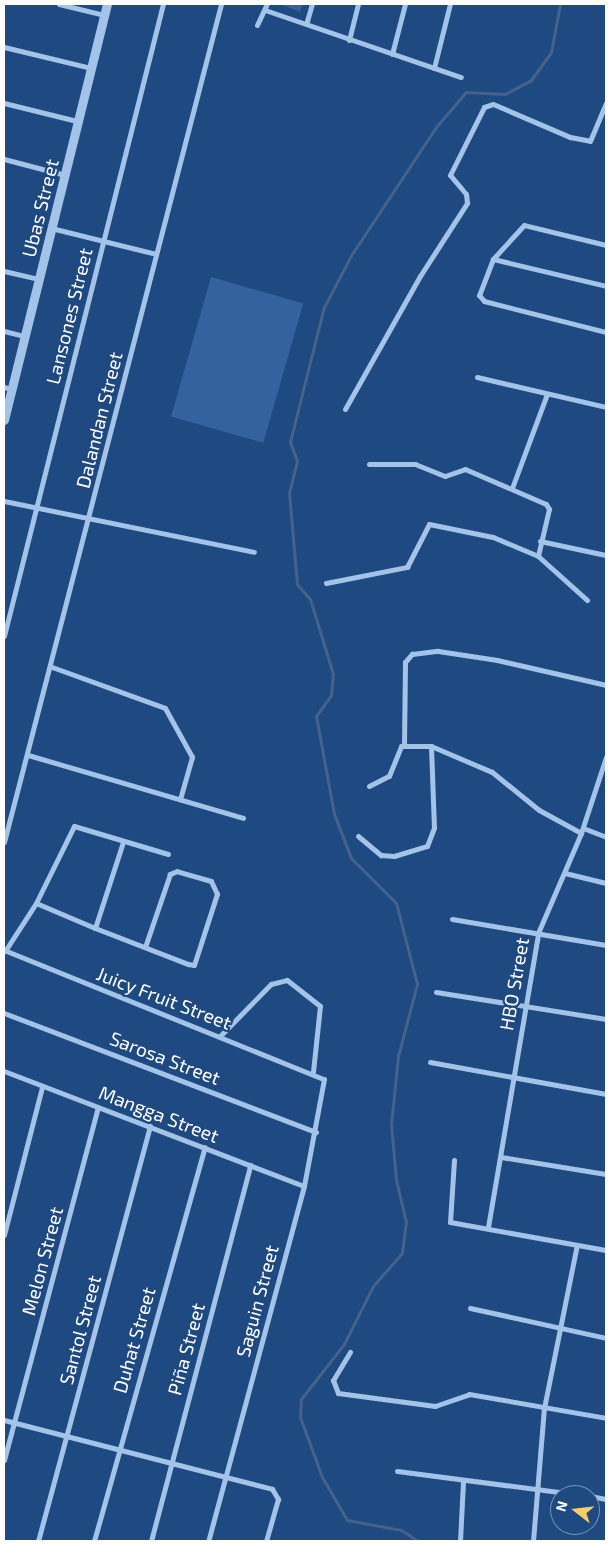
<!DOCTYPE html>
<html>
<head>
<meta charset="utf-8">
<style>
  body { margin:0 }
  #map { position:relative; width:610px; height:1545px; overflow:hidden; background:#1f4981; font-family:"Exo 2",sans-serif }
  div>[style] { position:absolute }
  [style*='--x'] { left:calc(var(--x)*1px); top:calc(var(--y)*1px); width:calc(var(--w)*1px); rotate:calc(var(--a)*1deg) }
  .green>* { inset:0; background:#33629f; transform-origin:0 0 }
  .stream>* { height:3px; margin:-1.5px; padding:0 1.5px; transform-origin:1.5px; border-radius:1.5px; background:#44628b }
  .minor>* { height:5px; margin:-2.5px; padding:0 2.5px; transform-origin:2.5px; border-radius:2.5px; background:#a4c3e8 }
  .tertiary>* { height:9px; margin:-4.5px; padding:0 4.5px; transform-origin:4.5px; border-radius:4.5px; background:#a4c3e8 }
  span { translate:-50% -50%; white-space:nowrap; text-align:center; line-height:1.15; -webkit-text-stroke:4.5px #1f4981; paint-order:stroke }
  .street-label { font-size:19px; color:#fff }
  .frame { position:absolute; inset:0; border:5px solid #fff; pointer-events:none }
  .north { position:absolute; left:550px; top:1485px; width:50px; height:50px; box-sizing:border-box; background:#1f4981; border:1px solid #7992b3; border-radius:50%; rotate:286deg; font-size:14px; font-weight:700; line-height:20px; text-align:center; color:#fff }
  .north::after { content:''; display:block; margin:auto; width:18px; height:22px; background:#f7ce64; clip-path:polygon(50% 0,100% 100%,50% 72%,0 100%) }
</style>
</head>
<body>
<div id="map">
  <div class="green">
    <div style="clip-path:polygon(280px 4px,303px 4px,300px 12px)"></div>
    <div style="left:211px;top:277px;width:96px;height:145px;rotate:16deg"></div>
  </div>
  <div class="stream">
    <div style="--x:418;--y:1541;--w:20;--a:-147"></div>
    <div style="--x:401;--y:1530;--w:55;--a:-169.5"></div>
    <div style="--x:347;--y:1520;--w:50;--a:-120.2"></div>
    <div style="--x:322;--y:1477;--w:64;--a:-110.1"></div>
    <div style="--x:300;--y:1417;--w:18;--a:-87"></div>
    <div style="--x:301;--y:1399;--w:70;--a:-52"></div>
    <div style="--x:344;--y:1344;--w:65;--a:-63.4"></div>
    <div style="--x:373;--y:1286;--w:44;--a:-48.7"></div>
    <div style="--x:402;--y:1253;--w:31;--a:-83"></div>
    <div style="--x:406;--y:1222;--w:43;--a:-103.4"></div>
    <div style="--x:396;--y:1180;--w:56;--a:-95.1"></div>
    <div style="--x:391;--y:1124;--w:68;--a:-84.1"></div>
    <div style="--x:398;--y:1056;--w:74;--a:-75.2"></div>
    <div style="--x:417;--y:984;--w:84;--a:-104.5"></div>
    <div style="--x:396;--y:903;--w:64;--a:-135"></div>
    <div style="--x:351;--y:858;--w:47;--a:-111.1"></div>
    <div style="--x:334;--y:814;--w:100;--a:-100.4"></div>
    <div style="--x:316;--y:716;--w:26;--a:-54"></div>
    <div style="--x:331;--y:695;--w:21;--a:-85"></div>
    <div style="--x:333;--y:674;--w:78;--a:-107"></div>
    <div style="--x:310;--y:599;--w:20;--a:-131"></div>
    <div style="--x:297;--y:584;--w:91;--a:-95"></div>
    <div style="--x:289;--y:493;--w:33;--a:-76"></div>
    <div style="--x:297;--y:461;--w:20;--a:-110"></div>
    <div style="--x:290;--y:442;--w:139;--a:-75.9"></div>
    <div style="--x:324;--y:307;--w:60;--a:-62.2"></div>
    <div style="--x:352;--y:254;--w:152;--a:-56.5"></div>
    <div style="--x:436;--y:127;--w:46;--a:-49.4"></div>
    <div style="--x:466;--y:92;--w:39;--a:3"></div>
    <div style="--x:505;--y:94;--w:30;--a:-28"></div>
    <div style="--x:531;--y:80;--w:34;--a:-54"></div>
    <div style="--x:551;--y:52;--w:49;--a:-79.4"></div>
  </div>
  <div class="minor">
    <div style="--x:59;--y:4;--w:46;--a:13.7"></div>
    <div style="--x:265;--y:10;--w:207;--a:18.9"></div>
    <div style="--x:307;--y:21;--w:18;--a:-74"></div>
    <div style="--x:257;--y:25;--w:23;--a:-65"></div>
    <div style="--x:349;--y:40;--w:37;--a:-76"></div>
    <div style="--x:4;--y:47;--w:89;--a:13.6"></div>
    <div style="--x:392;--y:54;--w:52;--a:-75.4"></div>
    <div style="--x:434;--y:68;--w:66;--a:-76"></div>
    <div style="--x:4;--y:103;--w:75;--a:13.9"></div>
    <div style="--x:4;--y:159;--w:63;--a:14.7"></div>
    <div style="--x:51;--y:228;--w:108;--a:13.9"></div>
    <div style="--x:606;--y:245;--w:84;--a:-166.3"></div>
    <div style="--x:524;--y:225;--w:46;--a:132.4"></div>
    <div style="--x:493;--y:259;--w:39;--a:111"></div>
    <div style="--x:479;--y:295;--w:8;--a:50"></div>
    <div style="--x:484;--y:301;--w:126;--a:14.3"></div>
    <div style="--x:493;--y:259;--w:116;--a:13.4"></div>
    <div style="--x:4;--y:271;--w:36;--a:13"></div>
    <div style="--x:4;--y:331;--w:21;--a:14"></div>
    <div style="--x:477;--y:377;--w:132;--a:13.1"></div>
    <div style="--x:4;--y:387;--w:7;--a:16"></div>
    <div style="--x:345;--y:409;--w:153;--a:-60.6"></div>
    <div style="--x:420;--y:276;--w:87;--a:-57.2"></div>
    <div style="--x:467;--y:203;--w:9;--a:-96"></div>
    <div style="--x:466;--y:194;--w:25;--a:-130"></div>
    <div style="--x:450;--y:175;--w:76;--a:-63.4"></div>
    <div style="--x:484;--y:107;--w:9;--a:-18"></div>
    <div style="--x:493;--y:104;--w:84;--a:23.2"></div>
    <div style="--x:570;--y:137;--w:20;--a:11"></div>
    <div style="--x:590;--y:141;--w:41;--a:-67.2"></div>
    <div style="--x:369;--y:464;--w:46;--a:0"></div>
    <div style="--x:415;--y:464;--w:32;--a:22"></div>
    <div style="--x:445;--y:476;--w:21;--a:-19"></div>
    <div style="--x:465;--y:469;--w:88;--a:23.4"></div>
    <div style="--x:546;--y:504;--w:6;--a:59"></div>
    <div style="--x:549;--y:509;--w:48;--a:103.2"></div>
    <div style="--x:538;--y:556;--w:66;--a:41.9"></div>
    <div style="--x:512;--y:488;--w:100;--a:-69.6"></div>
    <div style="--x:4;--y:501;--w:255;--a:11.5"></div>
    <div style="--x:540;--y:541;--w:67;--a:12"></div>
    <div style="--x:326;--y:583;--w:83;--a:-11.2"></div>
    <div style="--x:407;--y:567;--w:48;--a:-62.9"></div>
    <div style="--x:429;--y:524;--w:65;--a:11.5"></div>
    <div style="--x:493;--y:537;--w:49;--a:22.9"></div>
    <div style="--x:4;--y:636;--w:652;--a:-75.88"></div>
    <div style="--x:52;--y:667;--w:120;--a:19.9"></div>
    <div style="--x:165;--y:708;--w:56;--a:61.1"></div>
    <div style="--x:192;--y:757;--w:44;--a:105.9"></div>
    <div style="--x:404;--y:745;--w:83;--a:-89.3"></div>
    <div style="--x:405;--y:662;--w:11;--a:-49"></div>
    <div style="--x:412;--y:654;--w:26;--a:-7"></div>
    <div style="--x:438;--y:651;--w:60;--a:8.7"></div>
    <div style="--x:497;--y:660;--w:112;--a:12.9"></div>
    <div style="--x:28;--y:755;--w:224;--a:16.3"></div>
    <div style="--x:369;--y:786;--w:22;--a:-27"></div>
    <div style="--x:389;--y:776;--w:32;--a:-68"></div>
    <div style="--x:401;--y:746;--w:30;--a:0"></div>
    <div style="--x:431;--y:746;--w:66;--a:23.1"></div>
    <div style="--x:492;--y:772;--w:60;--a:39"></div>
    <div style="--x:539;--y:810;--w:48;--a:28.7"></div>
    <div style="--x:583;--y:828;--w:25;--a:21"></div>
    <div style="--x:358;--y:836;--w:30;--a:40"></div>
    <div style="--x:381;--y:855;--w:13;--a:4"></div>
    <div style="--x:394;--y:856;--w:34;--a:-17"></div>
    <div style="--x:427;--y:846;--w:19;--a:-69"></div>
    <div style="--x:434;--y:828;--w:82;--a:-92.1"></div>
    <div style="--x:4;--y:842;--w:866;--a:-75.48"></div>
    <div style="--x:565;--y:873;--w:42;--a:13.7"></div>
    <div style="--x:36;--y:903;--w:64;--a:23"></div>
    <div style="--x:95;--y:928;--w:100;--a:21.2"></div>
    <div style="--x:188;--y:964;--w:6;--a:9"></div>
    <div style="--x:194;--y:965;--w:75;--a:-72.1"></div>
    <div style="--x:217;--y:894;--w:14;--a:-115"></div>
    <div style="--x:211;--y:881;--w:35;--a:-164"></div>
    <div style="--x:177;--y:871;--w:8;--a:157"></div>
    <div style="--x:170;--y:874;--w:77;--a:108.9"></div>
    <div style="--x:452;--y:919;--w:156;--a:9.6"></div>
    <div style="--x:95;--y:928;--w:90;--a:-72"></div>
    <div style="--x:4;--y:950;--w:345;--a:22"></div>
    <div style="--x:324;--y:1079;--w:109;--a:100.6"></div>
    <div style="--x:304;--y:1186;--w:368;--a:105.1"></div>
    <div style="--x:5;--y:951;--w:57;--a:-57.1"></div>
    <div style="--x:36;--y:903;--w:86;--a:-63.7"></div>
    <div style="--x:74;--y:826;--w:98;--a:16.6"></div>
    <div style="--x:436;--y:992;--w:172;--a:9"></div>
    <div style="--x:4;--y:1013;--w:334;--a:20.9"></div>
    <div style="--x:220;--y:1036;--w:73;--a:-45.6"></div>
    <div style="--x:271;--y:984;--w:16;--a:-14"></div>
    <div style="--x:287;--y:980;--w:42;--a:38.2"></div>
    <div style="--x:320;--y:1006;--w:66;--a:96.1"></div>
    <div style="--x:430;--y:1062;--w:179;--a:10.3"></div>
    <div style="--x:4;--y:1071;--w:321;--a:21"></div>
    <div style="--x:501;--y:1157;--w:106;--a:9.2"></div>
    <div style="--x:454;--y:1160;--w:62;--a:93.7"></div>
    <div style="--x:450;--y:1222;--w:158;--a:10.2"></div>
    <div style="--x:488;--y:1227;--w:298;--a:-80.3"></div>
    <div style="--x:538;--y:933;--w:109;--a:-66.7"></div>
    <div style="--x:581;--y:833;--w:80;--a:-71.8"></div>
    <div style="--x:4;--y:1235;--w:153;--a:-75.6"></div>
    <div style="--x:470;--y:1308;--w:139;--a:12.4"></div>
    <div style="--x:350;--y:1352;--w:33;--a:121"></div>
    <div style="--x:333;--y:1380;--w:14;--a:69"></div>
    <div style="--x:338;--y:1393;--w:98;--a:7.6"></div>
    <div style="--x:435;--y:1406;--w:36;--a:-19"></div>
    <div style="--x:469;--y:1394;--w:139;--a:9.9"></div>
    <div style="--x:4;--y:1420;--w:277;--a:14.4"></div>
    <div style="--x:272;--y:1489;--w:12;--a:59"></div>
    <div style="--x:278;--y:1499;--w:44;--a:105.9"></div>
    <div style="--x:4;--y:1460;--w:365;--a:-75.1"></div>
    <div style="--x:397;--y:1471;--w:186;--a:7.4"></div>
    <div style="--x:590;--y:1496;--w:16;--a:11"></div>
    <div style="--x:38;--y:1541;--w:430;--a:-74.9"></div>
    <div style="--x:94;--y:1541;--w:409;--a:-74.3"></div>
    <div style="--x:151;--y:1541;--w:389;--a:-75.2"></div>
    <div style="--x:460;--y:1541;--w:60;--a:-87.1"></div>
    <div style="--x:533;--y:1541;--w:133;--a:-85.3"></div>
    <div style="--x:544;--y:1408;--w:166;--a:-78.6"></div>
  </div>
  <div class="tertiary">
    <div style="--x:4;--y:420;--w:429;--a:-76.1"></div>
  </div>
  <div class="street-label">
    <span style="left:40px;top:208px;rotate:-76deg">Ubas Street</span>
    <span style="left:69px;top:316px;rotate:-76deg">Lansones Street</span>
    <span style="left:99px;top:420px;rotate:-76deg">Dalandan Street</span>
    <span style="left:514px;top:984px;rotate:-80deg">HBO Street</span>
    <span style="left:164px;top:998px;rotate:21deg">Juicy Fruit Street</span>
    <span style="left:165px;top:1058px;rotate:21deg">Sarosa Street</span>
    <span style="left:159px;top:1114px;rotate:21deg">Mangga Street</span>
    <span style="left:42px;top:1261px;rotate:-75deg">Melon Street</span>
    <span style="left:257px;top:1301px;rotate:-75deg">Saguin Street</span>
    <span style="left:80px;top:1330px;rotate:-75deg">Santol Street</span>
    <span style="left:134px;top:1340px;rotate:-74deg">Duhat Street</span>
    <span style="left:186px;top:1349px;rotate:-75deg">Piña Street</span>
  </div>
  <div class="frame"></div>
  <div class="north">N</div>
</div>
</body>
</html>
